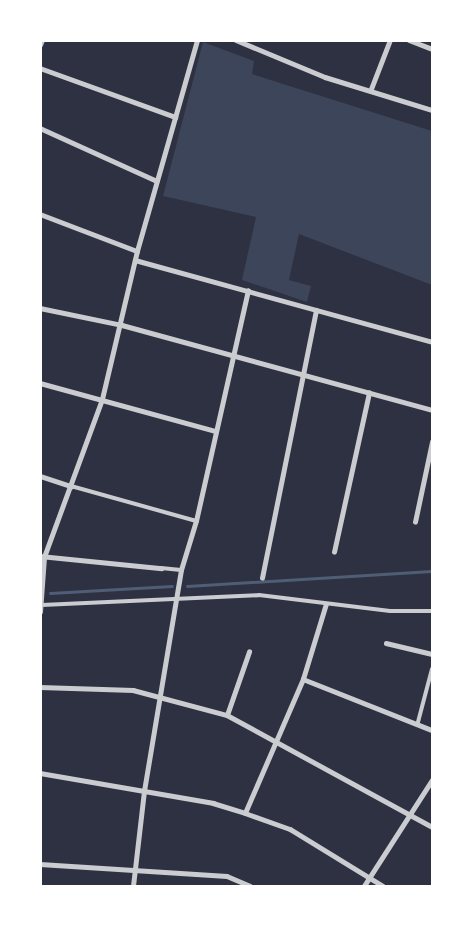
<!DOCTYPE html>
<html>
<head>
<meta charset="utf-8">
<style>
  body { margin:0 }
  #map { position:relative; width:473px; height:927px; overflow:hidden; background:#2d3142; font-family:"Source Sans 3",sans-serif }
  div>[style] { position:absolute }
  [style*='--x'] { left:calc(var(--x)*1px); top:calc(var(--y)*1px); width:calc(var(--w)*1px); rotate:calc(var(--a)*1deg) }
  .green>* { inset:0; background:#3c4559 }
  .stream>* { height:3px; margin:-1.5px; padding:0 1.5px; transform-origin:1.5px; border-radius:1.5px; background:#4f5d75 }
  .pedestrian>* { height:4px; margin:-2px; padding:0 2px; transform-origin:2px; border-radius:2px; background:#caccd0 }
  .minor>* { height:4.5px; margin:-2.25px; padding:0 2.25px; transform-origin:2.25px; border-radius:2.25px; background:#caccd0 }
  span { translate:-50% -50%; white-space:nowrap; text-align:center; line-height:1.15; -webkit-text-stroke:6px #fff; paint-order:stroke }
  .frame { position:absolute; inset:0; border:42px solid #fff; pointer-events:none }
</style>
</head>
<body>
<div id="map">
  <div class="green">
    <div style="clip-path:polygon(203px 42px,254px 61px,252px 74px,432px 131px,432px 285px,299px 234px,289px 280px,311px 286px,307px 302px,242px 280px,256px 217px,163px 196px)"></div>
  </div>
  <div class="stream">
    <div style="--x:187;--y:586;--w:245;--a:-3.5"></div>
    <div style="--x:50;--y:593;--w:122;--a:-3.3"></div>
  </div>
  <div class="pedestrian">
    <div style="--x:71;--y:486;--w:130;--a:15.6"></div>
    <div style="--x:161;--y:568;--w:20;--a:6"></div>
    <div style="--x:42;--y:605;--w:217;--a:-2.6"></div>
    <div style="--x:259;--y:595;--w:132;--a:7"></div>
    <div style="--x:390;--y:611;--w:42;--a:0"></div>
    <div style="--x:418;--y:722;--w:55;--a:-75.2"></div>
  </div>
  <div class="minor">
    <div style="--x:236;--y:40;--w:96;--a:22.6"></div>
    <div style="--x:325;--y:77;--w:112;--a:17.1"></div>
    <div style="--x:409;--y:40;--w:25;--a:21"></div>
    <div style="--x:40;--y:45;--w:5;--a:-68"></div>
    <div style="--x:40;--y:68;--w:144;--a:19.9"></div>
    <div style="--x:371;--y:89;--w:53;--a:-68.8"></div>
    <div style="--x:40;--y:128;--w:128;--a:24.4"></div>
    <div style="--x:40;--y:214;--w:104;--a:20.9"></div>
    <div style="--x:135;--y:260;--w:308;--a:15.4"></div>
    <div style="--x:40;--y:308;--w:84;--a:11.7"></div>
    <div style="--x:122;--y:325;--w:321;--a:15.3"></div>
    <div style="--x:40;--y:383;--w:181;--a:15.3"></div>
    <div style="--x:40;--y:476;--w:33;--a:18"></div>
    <div style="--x:415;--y:522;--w:82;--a:-78"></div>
    <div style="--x:334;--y:552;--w:163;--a:-77.6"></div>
    <div style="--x:40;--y:556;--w:122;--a:5.7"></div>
    <div style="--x:262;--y:578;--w:273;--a:-78.6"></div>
    <div style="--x:40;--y:612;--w:55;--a:-85.8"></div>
    <div style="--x:44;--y:557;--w:168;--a:-69.8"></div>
    <div style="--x:102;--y:399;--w:152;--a:-76.7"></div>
    <div style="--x:137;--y:251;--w:219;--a:-74.1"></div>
    <div style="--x:386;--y:643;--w:47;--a:13.4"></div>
    <div style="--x:303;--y:679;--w:139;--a:21.6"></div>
    <div style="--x:40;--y:687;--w:93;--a:1.8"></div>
    <div style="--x:133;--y:690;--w:97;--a:14.9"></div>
    <div style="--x:227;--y:715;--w:234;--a:28.6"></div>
    <div style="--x:227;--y:715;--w:67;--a:-70.8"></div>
    <div style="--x:40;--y:773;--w:176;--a:9.8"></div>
    <div style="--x:213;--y:803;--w:34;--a:17"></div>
    <div style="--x:245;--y:813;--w:48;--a:19.6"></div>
    <div style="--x:290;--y:829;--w:109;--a:31.5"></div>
    <div style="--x:245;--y:813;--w:146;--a:-66.6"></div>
    <div style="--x:303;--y:679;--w:78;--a:-73"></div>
    <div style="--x:40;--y:864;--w:187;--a:3.7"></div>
    <div style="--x:227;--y:876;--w:25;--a:23"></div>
    <div style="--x:133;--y:886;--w:96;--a:-83.4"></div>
    <div style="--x:144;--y:791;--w:224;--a:-80.5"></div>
    <div style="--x:181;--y:570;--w:51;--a:-73"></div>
    <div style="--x:196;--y:521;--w:236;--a:-77.3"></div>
    <div style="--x:364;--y:886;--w:126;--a:-57.3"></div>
  </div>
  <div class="frame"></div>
</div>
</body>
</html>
